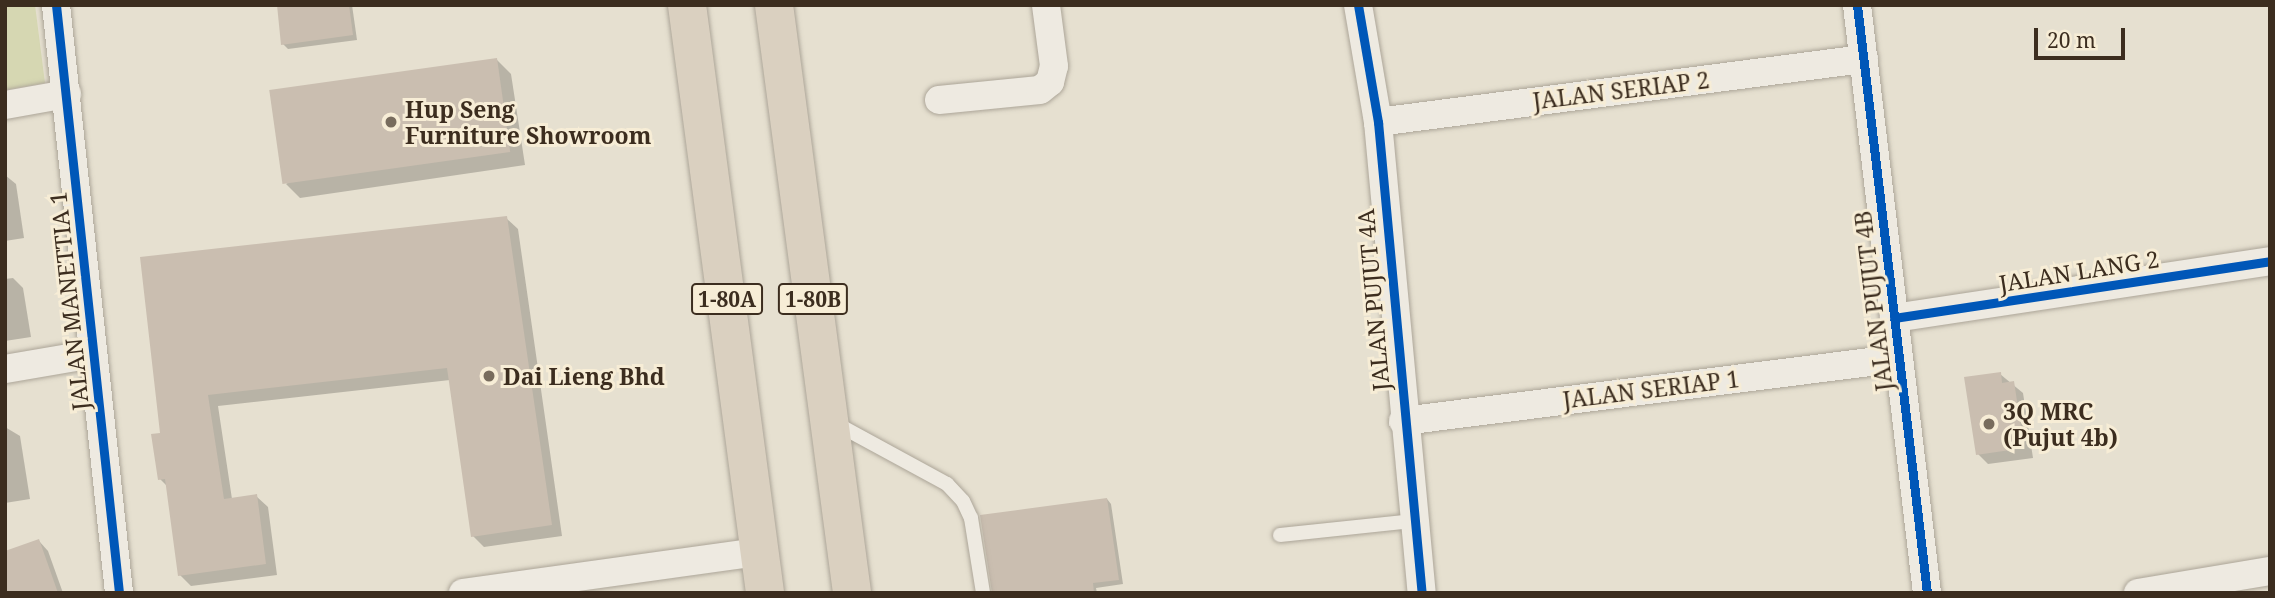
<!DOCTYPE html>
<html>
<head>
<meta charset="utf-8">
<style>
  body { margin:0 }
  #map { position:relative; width:2275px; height:598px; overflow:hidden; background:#e6e0d0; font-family:"Noto Serif",serif }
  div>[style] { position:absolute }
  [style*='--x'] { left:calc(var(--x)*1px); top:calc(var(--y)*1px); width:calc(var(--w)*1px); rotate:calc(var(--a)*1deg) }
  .green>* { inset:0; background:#d6d7b2 }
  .shadow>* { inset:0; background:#0003 }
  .building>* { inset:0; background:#cabeb0; transform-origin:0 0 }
  .roads { filter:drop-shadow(0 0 2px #aca598) drop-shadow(0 0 2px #aca598) }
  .lane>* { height:14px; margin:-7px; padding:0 7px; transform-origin:7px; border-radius:7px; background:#eeeae1 }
  .street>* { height:28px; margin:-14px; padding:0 14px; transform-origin:14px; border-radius:14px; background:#eeeae1 }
  .highway>* { height:38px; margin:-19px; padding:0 19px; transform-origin:19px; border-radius:19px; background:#dad0c0 }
  .cycleway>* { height:9px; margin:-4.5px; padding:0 4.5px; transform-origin:4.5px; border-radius:4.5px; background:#0057b8 }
  .dots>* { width:19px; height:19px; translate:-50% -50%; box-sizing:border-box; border:4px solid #f7edd6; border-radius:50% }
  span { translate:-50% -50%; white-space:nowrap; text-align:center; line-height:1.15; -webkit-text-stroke:6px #f7edd6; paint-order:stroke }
  .shield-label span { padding:2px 5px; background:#f7edd6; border:2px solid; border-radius:5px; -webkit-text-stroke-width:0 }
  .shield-label { font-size:21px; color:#3c2d1f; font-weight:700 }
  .street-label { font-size:23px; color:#3c2d1f }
  .poi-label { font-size:23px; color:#3c2d1f; font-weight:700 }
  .left { translate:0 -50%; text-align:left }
  .frame { position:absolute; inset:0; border:7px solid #3c2d1f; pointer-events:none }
  .scale { position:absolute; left:2034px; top:28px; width:91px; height:32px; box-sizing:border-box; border:4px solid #3c2d1f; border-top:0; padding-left:9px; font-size:21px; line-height:24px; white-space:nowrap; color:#3c2d1f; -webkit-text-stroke:5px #f7edd6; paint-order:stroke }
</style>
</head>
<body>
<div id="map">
  <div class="green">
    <div style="clip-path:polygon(5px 5px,35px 5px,45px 83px,5px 90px)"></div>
  </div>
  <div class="shadow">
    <div style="clip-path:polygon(278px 5px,352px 5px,357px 40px,288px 49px,283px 44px)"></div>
    <div style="clip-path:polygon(497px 60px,511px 74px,525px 165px,300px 198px,286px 184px)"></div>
    <div style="clip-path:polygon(5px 175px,16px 184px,24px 238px,5px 241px)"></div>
    <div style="clip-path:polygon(506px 218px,518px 229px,562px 536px,484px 547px,473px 536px,450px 380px,218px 406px,232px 499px,256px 496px,268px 507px,277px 575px,191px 586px,180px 575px,168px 487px,160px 479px,162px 434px,142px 259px)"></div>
    <div style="clip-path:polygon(13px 278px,23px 288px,31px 337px,5px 341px,5px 279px)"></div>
    <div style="clip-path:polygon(2000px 374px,2023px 393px,2033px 458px,1988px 464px,1978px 454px)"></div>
    <div style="clip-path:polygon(5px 427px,20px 436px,30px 499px,5px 503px)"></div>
    <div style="clip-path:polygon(1107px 499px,1111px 504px,1123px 584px,1096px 588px,1097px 593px,993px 593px)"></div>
    <div style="clip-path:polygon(39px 541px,48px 551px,63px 593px,5px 593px)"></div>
  </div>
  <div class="building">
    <div style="clip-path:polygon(277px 5px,349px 5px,353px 35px,281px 45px)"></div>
    <div style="left:497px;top:58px;width:95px;height:230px;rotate:82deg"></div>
    <div style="clip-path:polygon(507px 216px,552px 525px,471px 537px,447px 368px,208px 395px,224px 499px,257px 494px,266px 564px,178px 576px,165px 479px,158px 480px,151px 434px,160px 433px,140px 257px)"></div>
    <div style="clip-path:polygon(2001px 372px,2002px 383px,2014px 381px,2024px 448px,1976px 455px,1964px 377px)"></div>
    <div style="clip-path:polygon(1107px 498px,1119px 580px,1093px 583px,1094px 593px,992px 593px,980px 515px)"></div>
    <div style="clip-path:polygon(39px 539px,58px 593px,5px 593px,5px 551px)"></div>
  </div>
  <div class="roads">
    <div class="lane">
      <div style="--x:833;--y:422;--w:130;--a:28.5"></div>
      <div style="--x:947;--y:484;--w:23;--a:47"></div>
      <div style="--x:963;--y:501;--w:19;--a:65"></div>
      <div style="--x:971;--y:518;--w:76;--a:80.9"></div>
      <div style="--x:1280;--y:535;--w:135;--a:-6"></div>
    </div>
    <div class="street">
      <div style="--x:56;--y:5;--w:591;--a:83.88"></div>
      <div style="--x:1358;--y:5;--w:119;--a:80.3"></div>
      <div style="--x:1378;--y:122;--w:473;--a:84.7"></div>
      <div style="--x:1857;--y:5;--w:592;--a:83.21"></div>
      <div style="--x:939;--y:100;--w:101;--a:-5.7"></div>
      <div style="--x:1040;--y:90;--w:13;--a:-39"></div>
      <div style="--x:1050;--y:82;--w:16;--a:-76"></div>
      <div style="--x:1054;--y:66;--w:62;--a:-97.5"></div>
      <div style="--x:5;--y:105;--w:63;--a:-10.1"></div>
      <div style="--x:1378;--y:122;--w:490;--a:-7.4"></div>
      <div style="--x:1894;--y:318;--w:380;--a:-8.6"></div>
      <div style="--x:5;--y:369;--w:89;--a:-9.7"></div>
      <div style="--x:1403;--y:421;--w:500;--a:-7.2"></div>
      <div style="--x:463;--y:593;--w:299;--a:-7.9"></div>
      <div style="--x:2138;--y:593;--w:134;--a:-9.5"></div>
    </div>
    <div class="highway">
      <div style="--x:687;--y:5;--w:593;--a:82.44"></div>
      <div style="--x:774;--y:5;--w:593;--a:82.44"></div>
    </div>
  </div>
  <div class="cycleway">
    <div style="--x:56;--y:5;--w:591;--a:83.88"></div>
    <div style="--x:1358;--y:5;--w:119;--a:80.3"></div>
    <div style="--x:1378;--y:122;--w:473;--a:84.7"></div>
    <div style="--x:1857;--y:5;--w:592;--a:83.21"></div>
    <div style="--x:1894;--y:318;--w:380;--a:-8.6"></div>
  </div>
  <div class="dots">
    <div style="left:391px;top:122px;background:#786c5d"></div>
    <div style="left:489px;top:376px;background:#786c5d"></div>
    <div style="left:1989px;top:424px;background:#786c5d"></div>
  </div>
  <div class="shield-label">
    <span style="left:727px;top:299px">1-80A</span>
    <span style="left:813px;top:299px">1-80B</span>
  </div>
  <div class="street-label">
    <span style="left:1621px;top:90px;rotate:-7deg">JALAN SERIAP 2</span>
    <span style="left:2079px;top:271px;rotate:-9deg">JALAN LANG 2</span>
    <span style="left:1373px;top:300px;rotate:-95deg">JALAN PUJUT 4A</span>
    <span style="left:69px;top:301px;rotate:-96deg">JALAN MANETTIA 1</span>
    <span style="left:1873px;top:301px;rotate:-97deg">JALAN PUJUT 4B</span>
    <span style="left:1651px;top:389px;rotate:-7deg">JALAN SERIAP 1</span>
  </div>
  <div class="poi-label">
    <span class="left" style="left:405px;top:122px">Hup Seng<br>Furniture Showroom</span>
    <span class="left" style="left:503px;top:376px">Dai Lieng Bhd</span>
    <span class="left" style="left:2003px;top:424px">3Q MRC<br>(Pujut 4b)</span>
  </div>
  <div class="frame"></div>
  <div class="scale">20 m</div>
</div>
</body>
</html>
